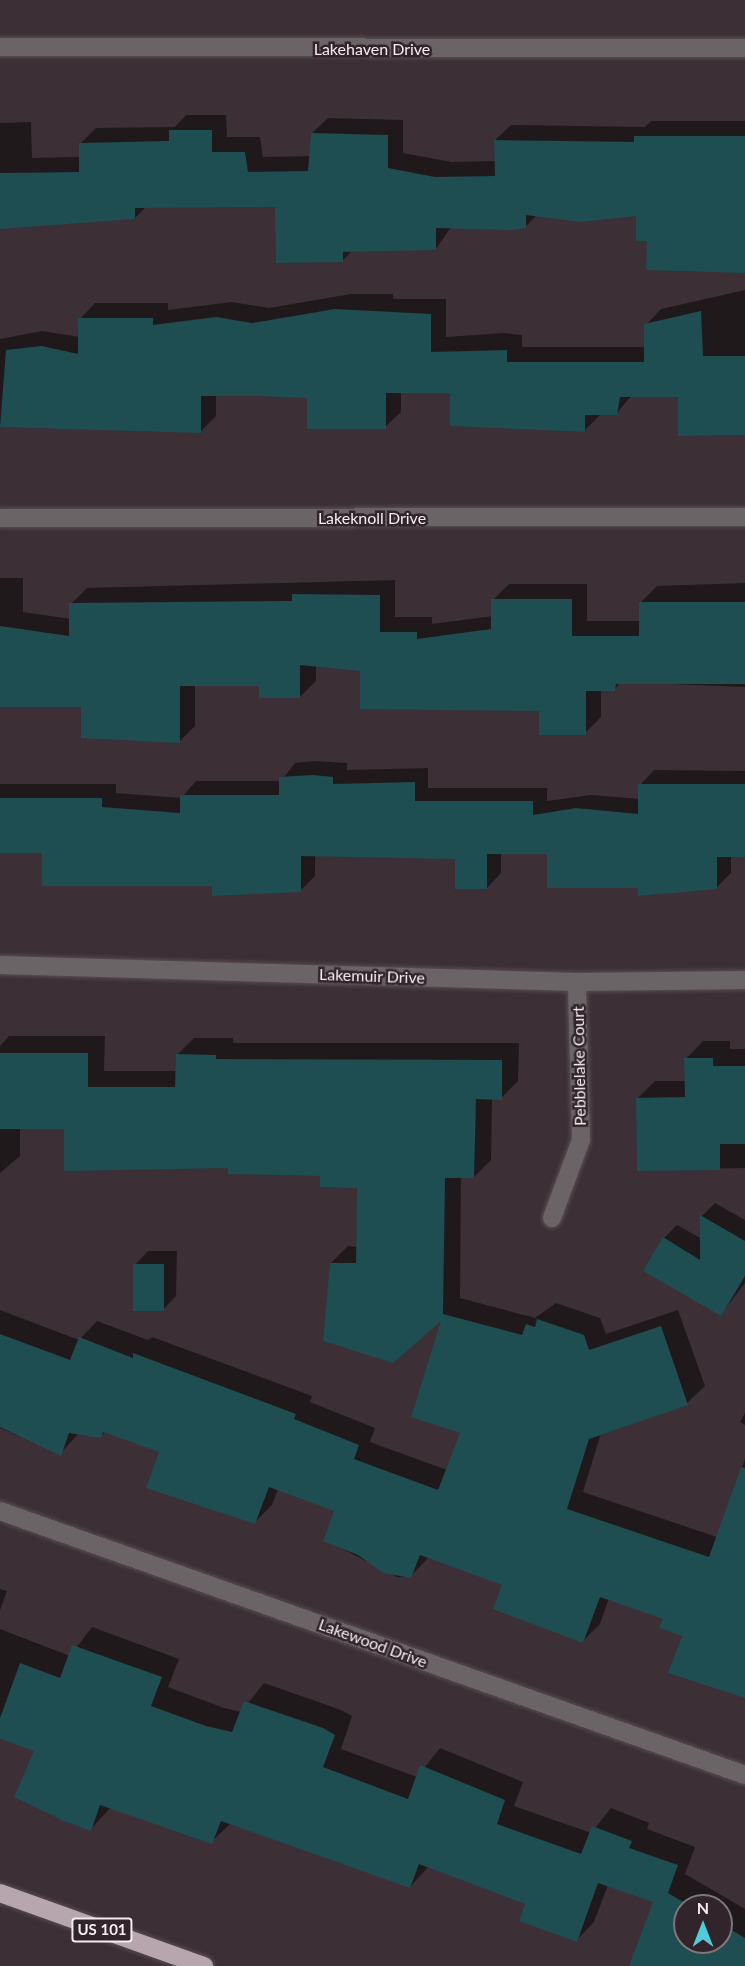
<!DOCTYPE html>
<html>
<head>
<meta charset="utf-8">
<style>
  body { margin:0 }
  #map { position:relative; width:745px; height:1966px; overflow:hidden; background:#3c2f35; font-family:Lato,sans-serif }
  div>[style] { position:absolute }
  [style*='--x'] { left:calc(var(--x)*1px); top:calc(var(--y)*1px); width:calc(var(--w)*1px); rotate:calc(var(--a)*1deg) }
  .shadow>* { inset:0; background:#0007 }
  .building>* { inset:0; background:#1e4d52; transform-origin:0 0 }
  .roads { filter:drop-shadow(0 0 2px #5a4d53) drop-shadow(0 0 2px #5a4d53) }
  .minor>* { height:18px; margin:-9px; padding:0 9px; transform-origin:9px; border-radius:9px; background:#6b6467 }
  .highway>* { height:18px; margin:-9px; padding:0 9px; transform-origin:9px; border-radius:9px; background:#b7a6ae }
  span { translate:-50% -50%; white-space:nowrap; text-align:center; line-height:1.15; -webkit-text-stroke:5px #31252b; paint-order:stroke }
  .shield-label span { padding:2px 4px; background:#31252b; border:2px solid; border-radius:4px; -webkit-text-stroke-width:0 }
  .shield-label { font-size:15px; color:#f5ecf0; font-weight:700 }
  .street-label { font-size:16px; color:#f5ecf0 }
  .north { position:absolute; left:673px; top:1894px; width:60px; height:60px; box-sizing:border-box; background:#31252b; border:2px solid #7f757a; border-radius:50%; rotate:0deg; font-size:16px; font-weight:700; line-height:24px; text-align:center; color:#f5ecf0 }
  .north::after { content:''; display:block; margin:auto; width:21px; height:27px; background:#52cbd9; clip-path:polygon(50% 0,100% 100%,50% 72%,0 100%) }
</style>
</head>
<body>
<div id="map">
  <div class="shadow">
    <div style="clip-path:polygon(186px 115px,226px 115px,227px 137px,260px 137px,263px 157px,311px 156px,312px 133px,328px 118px,403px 120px,403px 153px,452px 162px,496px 161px,495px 140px,511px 125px,645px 127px,651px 121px,745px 121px,745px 271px,649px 239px,637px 214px,537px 215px,526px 226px,451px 227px,436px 249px,353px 250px,343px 260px,277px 205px,146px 207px,135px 218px,0 228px,0 123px,31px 122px,32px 158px,80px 157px,80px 144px,96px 128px,175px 127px)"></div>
    <div style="clip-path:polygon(745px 290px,745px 434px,680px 395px,632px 395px,617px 413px,600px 415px,585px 430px,452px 392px,401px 392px,401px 412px,385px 427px,308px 397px,216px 394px,216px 416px,200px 432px,0 426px,0 339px,42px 331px,80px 337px,80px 319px,95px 303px,168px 303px,168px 310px,232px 302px,269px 308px,351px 294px,393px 294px,393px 299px,446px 299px,446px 337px,504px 333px,522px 335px,522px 347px,646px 347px,646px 325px,661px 309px)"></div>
    <div style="clip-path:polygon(0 578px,23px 578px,23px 612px,71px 619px,71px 604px,87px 588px,395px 580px,395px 617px,432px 617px,432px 624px,493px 616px,493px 600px,509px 584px,587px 584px,587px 621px,641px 621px,641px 602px,657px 586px,745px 583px,745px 687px,621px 682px,614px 690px,601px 690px,601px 717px,585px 733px,540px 710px,362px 670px,316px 665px,316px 681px,300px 697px,261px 684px,195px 684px,195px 726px,179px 742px,82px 706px,0 706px)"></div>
    <div style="clip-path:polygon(315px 761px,347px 763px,347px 770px,428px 768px,428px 788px,547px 788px,547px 801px,591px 795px,640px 799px,640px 785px,654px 770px,745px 771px,745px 856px,731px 856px,731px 873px,716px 888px,640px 887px,549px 852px,501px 852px,501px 873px,487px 888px,456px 858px,315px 854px,315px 876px,301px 890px,213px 885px,43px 852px,0 852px,0 784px,116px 784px,116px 793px,181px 798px,196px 781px,281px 781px,295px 763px)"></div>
    <div style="clip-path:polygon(9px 1036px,105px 1036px,104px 1071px,177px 1071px,177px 1055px,194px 1038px,233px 1038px,233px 1043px,519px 1043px,518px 1081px,501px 1098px,492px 1098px,491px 1160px,474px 1177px,461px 1176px,460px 1298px,535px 1318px,556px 1303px,600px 1318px,606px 1334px,678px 1310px,705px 1386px,687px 1403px,601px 1433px,583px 1492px,717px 1537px,745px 1459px,745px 1696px,665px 1618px,609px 1598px,600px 1624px,583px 1641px,504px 1584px,429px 1557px,410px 1577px,397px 1577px,325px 1540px,336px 1510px,278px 1489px,272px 1505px,255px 1522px,147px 1487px,161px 1451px,106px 1431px,100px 1437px,79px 1433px,60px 1454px,0 1428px,0 1310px,79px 1340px,97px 1321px,148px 1340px,152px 1337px,312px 1396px,310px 1402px,375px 1428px,370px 1442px,447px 1470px,462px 1432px,444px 1316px,331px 1263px,348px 1246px,358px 1247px,359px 1186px,321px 1174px,230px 1167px,66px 1127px,20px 1127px,20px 1156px,0 1173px,0 1046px)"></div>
    <div style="clip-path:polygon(703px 1041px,730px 1041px,730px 1049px,745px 1049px,745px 1168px,638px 1170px,637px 1099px,655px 1081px,686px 1081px,686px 1059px)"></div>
    <div style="clip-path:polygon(715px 1203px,745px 1220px,745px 1283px,721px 1314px,664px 1238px,677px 1225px,702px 1239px,702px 1216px)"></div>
    <div style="clip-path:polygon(148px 1251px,177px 1251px,176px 1296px,163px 1310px,135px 1265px)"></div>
    <div style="clip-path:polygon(745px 1413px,745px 1425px,740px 1422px)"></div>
    <div style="clip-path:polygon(0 1589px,7px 1591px,0 1610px)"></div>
    <div style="clip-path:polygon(evenodd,92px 1627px,179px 1659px,168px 1687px,224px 1708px,241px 1712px,264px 1683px,341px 1710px,352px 1716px,341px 1749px,417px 1777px,440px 1748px,523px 1782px,514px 1806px,591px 1833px,611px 1808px,649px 1823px,647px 1829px,695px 1847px,685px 1874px,745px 1909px,745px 1966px,631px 1966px,655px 1901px,608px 1885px,594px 1922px,576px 1941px,527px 1903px,429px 1866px,410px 1887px,230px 1824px,211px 1842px,111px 1807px,91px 1829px,36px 1750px,0 1739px,0 1629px,70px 1656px,92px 1627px,685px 1906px,721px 1906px,721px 1942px,685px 1942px,685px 1906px)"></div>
  </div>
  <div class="building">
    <div style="clip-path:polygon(169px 130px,212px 130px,212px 152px,245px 152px,248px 172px,308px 171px,311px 133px,388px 135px,388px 168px,435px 177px,495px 176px,494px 140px,634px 142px,634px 136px,745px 136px,745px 273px,646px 270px,647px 241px,636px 241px,636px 216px,581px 222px,526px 215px,526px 228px,512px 230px,436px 228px,436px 250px,343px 252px,343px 262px,276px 263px,275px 207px,135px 208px,135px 219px,0 229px,0 173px,79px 172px,79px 143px,169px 141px)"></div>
    <div style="clip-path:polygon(335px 309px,431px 314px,431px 352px,507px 350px,507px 362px,644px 362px,644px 324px,701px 311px,703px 356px,745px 356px,745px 435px,678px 436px,678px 397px,620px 397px,617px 415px,585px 415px,585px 432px,450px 426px,450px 393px,386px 393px,386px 429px,307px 429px,307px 398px,260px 396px,201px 396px,201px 433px,0 427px,6px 350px,42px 346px,78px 354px,78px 318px,153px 318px,153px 325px,216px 317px,252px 323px)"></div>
    <div style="clip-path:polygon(292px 594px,380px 595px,380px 632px,417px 632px,417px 639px,491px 629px,491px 599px,572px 599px,572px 636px,639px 636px,639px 602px,745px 602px,745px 684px,616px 684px,615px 691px,586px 691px,586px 735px,539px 735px,539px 711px,360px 709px,360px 671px,300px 665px,300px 698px,259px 698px,259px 686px,180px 686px,180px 743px,81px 738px,81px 707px,0 707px,0 626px,69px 636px,69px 603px,292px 601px)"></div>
    <div style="clip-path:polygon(313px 775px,333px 777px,333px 784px,415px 782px,415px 801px,533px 801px,533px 815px,576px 808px,638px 814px,638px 784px,745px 784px,745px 857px,717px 857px,717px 889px,638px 896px,638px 888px,547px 888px,547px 854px,487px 854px,487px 889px,455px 889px,455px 859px,301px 856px,301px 892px,212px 896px,212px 886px,42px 886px,42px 853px,0 853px,0 798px,102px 798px,102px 807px,180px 813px,180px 795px,279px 795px,279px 777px)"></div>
    <div style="clip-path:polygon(0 1053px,88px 1053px,88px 1087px,175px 1087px,176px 1054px,216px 1055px,216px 1059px,502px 1060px,502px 1100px,476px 1099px,474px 1178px,445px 1178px,443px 1314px,522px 1335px,526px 1324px,535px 1327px,537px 1319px,584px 1335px,589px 1350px,661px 1326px,688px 1405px,589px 1439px,567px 1509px,709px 1557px,741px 1467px,745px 1468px,745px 1698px,668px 1673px,682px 1636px,659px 1628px,663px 1619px,600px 1597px,583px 1643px,493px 1609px,502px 1585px,420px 1555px,411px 1578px,383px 1573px,358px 1555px,323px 1541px,334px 1511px,269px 1487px,255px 1524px,146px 1488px,159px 1452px,103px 1432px,101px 1438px,69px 1433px,61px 1456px,0 1427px,0 1334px,70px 1360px,79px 1337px,133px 1358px,133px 1353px,296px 1414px,294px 1419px,359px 1445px,354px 1459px,438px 1490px,460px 1433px,411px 1417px,441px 1321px,393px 1363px,323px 1341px,330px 1263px,356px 1263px,357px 1188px,320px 1187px,320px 1176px,228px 1174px,228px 1168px,64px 1171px,64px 1129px,0 1129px)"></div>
    <div style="clip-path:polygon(684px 1058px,713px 1058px,713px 1066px,745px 1066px,745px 1144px,720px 1144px,720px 1170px,637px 1171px,636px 1098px,685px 1097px)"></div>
    <div style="clip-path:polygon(700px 1215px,745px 1241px,745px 1276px,721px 1316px,643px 1271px,663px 1237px,700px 1260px)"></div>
    <div style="left:133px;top:1264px;width:31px;height:47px"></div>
    <div style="clip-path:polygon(72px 1645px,162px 1677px,151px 1706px,206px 1726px,232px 1732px,244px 1701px,323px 1728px,335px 1735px,323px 1767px,408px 1799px,420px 1765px,505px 1800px,497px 1824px,581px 1854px,592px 1826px,632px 1841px,629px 1848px,678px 1865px,668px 1893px,690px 1906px,685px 1906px,685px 1942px,721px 1942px,721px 1924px,745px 1938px,745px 1966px,629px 1966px,653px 1902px,598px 1883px,577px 1942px,519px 1921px,525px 1904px,419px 1864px,410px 1888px,221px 1821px,212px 1844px,100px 1805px,91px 1831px,64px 1821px,14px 1797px,34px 1751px,0 1739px,0 1718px,20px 1663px,60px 1678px)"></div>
  </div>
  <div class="roads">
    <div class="minor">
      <div style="--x:0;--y:47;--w:745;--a:0.08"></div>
      <div style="--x:0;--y:518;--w:745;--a:-0.08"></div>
      <div style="--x:0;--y:965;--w:577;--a:1.69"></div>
      <div style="--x:577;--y:982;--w:168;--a:-0.7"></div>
      <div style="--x:552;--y:1218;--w:83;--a:-69.6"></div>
      <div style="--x:581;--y:1140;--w:158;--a:-91.5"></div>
      <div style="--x:0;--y:1511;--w:790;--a:19.51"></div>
    </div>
    <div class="highway">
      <div style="--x:0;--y:1893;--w:217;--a:19.7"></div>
    </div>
  </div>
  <div class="shield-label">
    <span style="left:102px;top:1930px">US 101</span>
  </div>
  <div class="street-label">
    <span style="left:372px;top:49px">Lakehaven Drive</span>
    <span style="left:372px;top:518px">Lakeknoll Drive</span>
    <span style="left:372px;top:976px;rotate:2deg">Lakemuir Drive</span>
    <span style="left:579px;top:1066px;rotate:-91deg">Pebblelake Court</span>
    <span style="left:373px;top:1643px;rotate:20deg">Lakewood Drive</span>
  </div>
  <div class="north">N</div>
</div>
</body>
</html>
